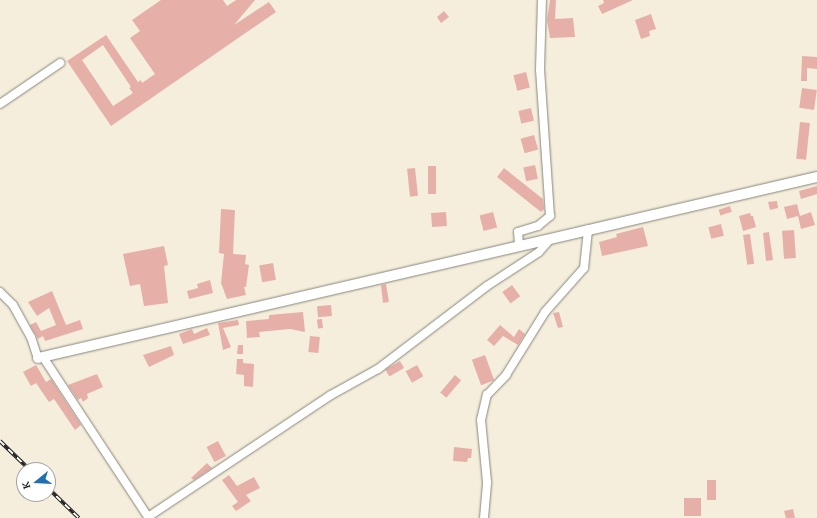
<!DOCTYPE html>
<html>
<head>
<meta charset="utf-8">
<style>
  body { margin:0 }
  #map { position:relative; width:817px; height:518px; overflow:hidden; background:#f5eedc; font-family:"Gentium Book Plus",serif }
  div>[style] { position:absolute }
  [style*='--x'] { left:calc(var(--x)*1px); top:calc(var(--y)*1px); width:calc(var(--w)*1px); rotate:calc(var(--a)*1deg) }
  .building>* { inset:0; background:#e6b0a9; transform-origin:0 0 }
  .roads { filter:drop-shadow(0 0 1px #88857c) drop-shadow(0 0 1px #88857c) }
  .minor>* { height:8px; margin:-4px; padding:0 4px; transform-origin:4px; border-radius:4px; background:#fff }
  .tertiary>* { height:10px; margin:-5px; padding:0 5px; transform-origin:5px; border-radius:5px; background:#fff }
  .rail>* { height:3.5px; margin-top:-1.75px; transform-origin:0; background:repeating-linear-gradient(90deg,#fff 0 6px,#1c1c1c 0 12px); box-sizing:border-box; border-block:1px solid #1c1c1c }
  span { translate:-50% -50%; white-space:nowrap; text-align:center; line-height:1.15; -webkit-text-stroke:3px #fff; paint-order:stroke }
  .north { position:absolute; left:16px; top:462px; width:40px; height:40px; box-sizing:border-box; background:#fff; border:1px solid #a4a4a4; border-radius:50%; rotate:252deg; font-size:11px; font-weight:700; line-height:16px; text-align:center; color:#1c1c1c }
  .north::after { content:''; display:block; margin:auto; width:14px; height:18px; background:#1f6fb2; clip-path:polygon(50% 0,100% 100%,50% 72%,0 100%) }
</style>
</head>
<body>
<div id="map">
  <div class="building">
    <div style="clip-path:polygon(evenodd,161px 0,223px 0,227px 6px,236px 0,255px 0,234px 25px,269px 2px,276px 12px,111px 126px,67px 61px,106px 35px,138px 82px,141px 80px,142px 83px,155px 74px,130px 38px,140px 31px,132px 20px,161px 0,103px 45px,131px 87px,129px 88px,133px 93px,113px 106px,82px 60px,103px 45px)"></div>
    <div style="clip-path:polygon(550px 0,556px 0,555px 19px,573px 18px,575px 37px,550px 38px,547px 20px)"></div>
    <div style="clip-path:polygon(603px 0,633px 0,602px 14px,598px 6px,604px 3px)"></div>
    <div style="clip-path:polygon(444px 11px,449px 17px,441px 23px,437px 17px)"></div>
    <div style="clip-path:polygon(651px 14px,656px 29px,649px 31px,650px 36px,641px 39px,635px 20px)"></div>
    <div style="clip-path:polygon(802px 56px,817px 57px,817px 69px,807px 68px,807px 81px,801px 81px)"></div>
    <div style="left:526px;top:72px;width:16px;height:13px;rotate:76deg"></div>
    <div style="left:802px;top:88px;width:15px;height:20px;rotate:8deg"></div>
    <div style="left:531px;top:108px;width:13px;height:13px;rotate:77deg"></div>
    <div style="left:800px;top:122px;width:10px;height:37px;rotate:6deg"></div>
    <div style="left:534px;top:135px;width:15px;height:14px;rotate:74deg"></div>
    <div style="left:535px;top:165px;width:14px;height:12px;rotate:78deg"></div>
    <div style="left:428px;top:166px;width:8px;height:28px"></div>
    <div style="left:415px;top:168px;width:28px;height:8px;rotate:84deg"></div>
    <div style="clip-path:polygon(504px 168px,543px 199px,544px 209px,541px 212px,497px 177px)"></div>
    <div style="clip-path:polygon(817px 186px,817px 194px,801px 199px,799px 191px)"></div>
    <div style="clip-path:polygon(777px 201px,778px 208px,770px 210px,768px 202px)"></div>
    <div style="clip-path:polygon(797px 204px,800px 216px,811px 212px,815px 225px,801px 229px,798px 216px,787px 219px,784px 207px)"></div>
    <div style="left:730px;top:206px;width:6px;height:12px;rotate:72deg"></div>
    <div style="clip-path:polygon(221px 209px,235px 210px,233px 254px,246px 255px,245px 264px,249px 265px,246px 287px,244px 287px,246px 295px,227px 299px,221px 283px,224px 254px,219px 253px)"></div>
    <div style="left:446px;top:212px;width:14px;height:15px;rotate:86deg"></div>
    <div style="left:493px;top:212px;width:16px;height:14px;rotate:75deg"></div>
    <div style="clip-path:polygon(750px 213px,751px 216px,753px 216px,756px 227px,743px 231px,739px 216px)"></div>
    <div style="left:721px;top:224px;width:12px;height:13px;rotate:76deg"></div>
    <div style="clip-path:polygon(643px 227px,648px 246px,602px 256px,599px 242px,617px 237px,616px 234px)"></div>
    <div style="left:794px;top:230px;width:28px;height:12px;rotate:86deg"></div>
    <div style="clip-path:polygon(769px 232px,773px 260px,766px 261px,763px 233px)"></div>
    <div style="left:750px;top:234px;width:30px;height:7px;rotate:82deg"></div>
    <div style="clip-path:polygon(164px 246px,168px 265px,164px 266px,168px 303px,144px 306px,140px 284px,130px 286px,123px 254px)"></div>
    <div style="left:273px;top:263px;width:17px;height:14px;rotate:80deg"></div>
    <div style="clip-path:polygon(210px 280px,213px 293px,189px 299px,187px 291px,198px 288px,197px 284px)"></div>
    <div style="clip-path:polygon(386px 284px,389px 302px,383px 303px,381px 285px)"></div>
    <div style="left:512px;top:285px;width:14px;height:12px;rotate:54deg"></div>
    <div style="clip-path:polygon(52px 291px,66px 325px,80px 320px,83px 329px,45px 341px,43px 336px,38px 339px,30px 325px,36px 322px,41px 331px,56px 325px,49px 308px,37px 316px,28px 302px)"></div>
    <div style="left:331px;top:305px;width:11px;height:14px;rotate:85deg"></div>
    <div style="clip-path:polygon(303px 312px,305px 332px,290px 329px,259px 332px,260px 337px,247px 338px,246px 321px,269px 319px,269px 315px)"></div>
    <div style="clip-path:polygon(559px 312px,563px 327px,558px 328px,553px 313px)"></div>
    <div style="left:322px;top:319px;width:9px;height:5px;rotate:84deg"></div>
    <div style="clip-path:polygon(238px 320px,239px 325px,223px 328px,231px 347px,223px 350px,218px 323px)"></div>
    <div style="clip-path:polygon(500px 325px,514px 337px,519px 329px,525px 334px,518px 345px,503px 336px,494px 346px,487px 340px)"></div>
    <div style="clip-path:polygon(207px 328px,210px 335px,183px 344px,179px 334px,192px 329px,194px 334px)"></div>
    <div style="left:310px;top:336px;width:10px;height:16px;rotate:6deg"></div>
    <div style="clip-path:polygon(238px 345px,243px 345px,243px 354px,237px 354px)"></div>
    <div style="clip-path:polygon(171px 346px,174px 355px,149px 367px,143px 355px)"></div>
    <div style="left:485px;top:355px;width:27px;height:14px;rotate:70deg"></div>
    <div style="clip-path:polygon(237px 359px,243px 359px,243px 363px,254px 364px,253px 387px,244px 386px,244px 375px,236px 374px)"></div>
    <div style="left:400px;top:361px;width:8px;height:17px;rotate:60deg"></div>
    <div style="clip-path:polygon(36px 365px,46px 382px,51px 379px,81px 425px,75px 430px,54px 399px,49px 402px,36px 383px,31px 386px,23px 372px)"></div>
    <div style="left:417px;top:365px;width:13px;height:13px;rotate:61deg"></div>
    <div style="clip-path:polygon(97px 374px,103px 387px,87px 394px,88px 398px,83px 402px,81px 398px,78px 400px,68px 385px)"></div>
    <div style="left:455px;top:375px;width:8px;height:23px;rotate:40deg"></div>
    <div style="left:218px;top:441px;width:17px;height:13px;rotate:62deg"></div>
    <div style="clip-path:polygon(454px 447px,472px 449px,471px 458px,468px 458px,467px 462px,453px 461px)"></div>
    <div style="clip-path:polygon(207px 463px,212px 468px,194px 480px,191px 478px)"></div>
    <div style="clip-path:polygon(229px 475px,237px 486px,254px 477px,260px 488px,246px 495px,251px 501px,236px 511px,232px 506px,238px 502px,222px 480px)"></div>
    <div style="left:707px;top:480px;width:9px;height:20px"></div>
    <div style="left:684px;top:498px;width:17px;height:18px"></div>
    <div style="clip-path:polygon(793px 509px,795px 518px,786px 518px,784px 511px)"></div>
  </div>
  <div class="roads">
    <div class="minor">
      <div style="--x:0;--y:104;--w:73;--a:-34.3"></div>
      <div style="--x:519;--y:245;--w:13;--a:-94"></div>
      <div style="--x:518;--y:232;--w:21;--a:-17"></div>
      <div style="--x:538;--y:226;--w:16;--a:-40"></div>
      <div style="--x:550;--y:216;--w:146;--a:-93.9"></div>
      <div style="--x:540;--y:70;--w:70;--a:-88.4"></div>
      <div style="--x:0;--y:292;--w:18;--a:45"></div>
      <div style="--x:13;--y:305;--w:37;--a:61"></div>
      <div style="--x:31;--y:337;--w:22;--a:72"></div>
      <div style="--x:43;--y:357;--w:191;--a:56.7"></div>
      <div style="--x:148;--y:517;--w:220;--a:-33.7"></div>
      <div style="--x:331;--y:395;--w:54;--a:-29"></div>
      <div style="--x:378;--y:369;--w:137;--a:-37.3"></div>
      <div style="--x:487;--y:286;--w:62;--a:-33.2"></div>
      <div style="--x:539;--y:252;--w:18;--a:-49"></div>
      <div style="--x:484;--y:518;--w:36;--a:-85"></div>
      <div style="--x:487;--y:482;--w:62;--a:-95.5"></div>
      <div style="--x:481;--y:420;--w:26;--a:-77"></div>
      <div style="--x:487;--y:395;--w:28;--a:-46"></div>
      <div style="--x:506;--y:375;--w:74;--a:-58.2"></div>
      <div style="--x:545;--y:312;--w:59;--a:-48.4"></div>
      <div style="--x:584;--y:268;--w:39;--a:-84"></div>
    </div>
    <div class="tertiary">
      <div style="--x:38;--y:358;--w:800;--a:-13.08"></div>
    </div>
  </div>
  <div class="rail">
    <div style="--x:0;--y:441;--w:42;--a:44"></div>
    <div style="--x:48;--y:488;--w:43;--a:44.1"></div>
  </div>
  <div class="north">K</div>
</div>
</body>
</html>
